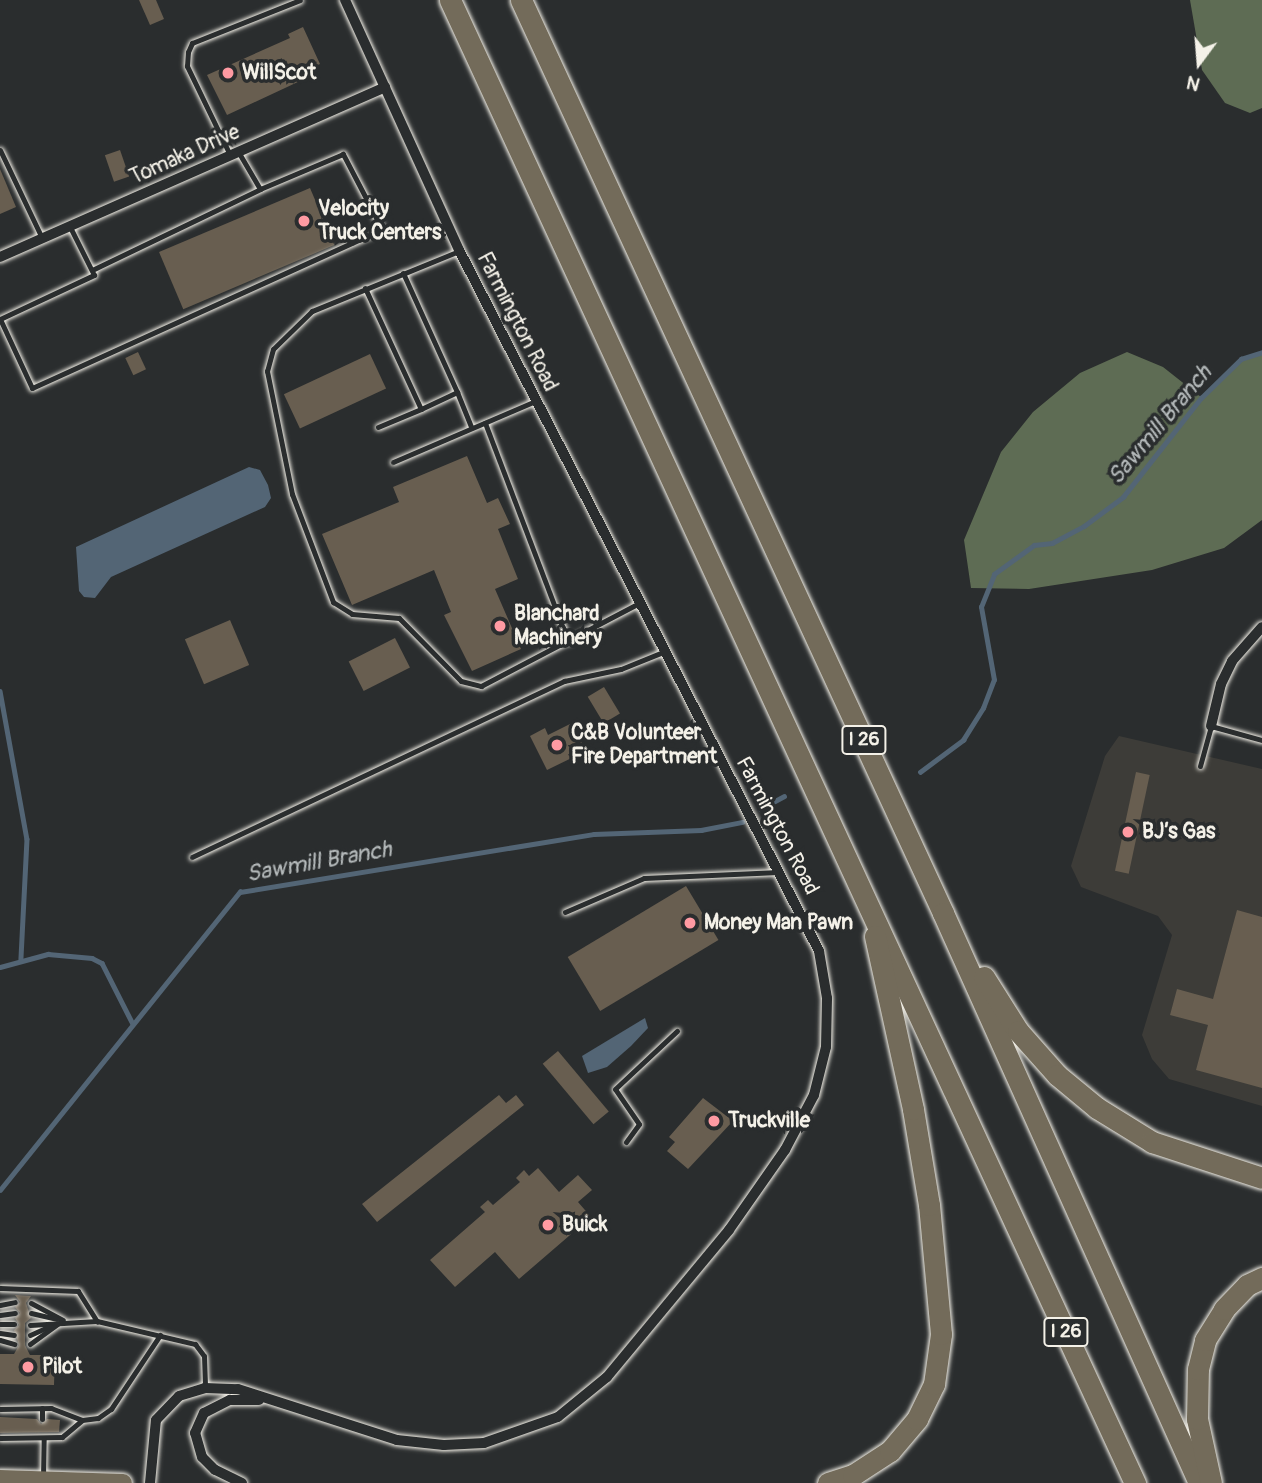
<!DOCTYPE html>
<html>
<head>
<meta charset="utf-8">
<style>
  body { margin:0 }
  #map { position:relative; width:1262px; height:1483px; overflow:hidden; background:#2a2d2e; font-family:Pangolin,sans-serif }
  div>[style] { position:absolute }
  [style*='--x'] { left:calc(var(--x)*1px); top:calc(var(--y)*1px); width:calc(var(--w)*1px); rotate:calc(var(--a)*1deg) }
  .built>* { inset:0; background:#3d3c38 }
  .green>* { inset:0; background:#5e6c54 }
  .water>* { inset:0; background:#536575 }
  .stream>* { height:4.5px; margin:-2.25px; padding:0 2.25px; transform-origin:2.25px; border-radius:2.25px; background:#536575 }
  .building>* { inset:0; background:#685e50; transform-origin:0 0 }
  .roads { filter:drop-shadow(0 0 2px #f4f1e8) drop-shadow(0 0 2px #f4f1e8) }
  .lane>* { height:5px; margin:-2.5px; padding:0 2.5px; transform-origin:2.5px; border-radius:2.5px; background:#2a2d2e }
  .street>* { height:10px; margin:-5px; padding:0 5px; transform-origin:5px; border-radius:5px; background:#2a2d2e }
  .primary>* { height:18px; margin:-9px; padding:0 9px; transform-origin:9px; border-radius:9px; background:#736b5a }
  .highway>* { height:21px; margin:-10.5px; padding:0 10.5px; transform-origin:10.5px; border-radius:10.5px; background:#736b5a }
  .dots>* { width:19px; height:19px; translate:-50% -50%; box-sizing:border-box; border:4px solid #2a2d2e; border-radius:50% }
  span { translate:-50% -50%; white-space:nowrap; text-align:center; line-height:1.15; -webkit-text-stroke:7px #2a2d2e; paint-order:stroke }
  .shield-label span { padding:2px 5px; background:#2a2d2e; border:2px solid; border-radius:5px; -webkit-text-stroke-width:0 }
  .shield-label { font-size:19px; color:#f4f1e8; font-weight:700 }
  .poi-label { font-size:21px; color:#f4f1e8; font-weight:700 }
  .left { translate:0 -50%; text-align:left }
  .street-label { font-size:21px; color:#f4f1e8 }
  .water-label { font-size:23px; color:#b4b9ba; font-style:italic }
  .north { position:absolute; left:1164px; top:28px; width:70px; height:70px; -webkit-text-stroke:5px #2a2d2e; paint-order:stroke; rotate:196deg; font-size:19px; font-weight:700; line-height:28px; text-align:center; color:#f4f1e8 }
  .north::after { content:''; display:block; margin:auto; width:24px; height:32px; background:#f4f1e8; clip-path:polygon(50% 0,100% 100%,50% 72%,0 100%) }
</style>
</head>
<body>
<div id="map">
  <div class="built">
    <div style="clip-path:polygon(1119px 736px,1262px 769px,1262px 1106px,1169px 1079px,1152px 1059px,1142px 1035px,1172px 935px,1158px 916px,1081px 887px,1071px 866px,1105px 756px)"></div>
  </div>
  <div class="green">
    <div style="clip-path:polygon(1190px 0,1262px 0,1262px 108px,1250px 113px,1225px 103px,1202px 70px)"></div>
    <div style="clip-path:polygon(1127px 352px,1163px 367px,1201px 397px,1241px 359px,1262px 352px,1262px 520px,1224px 548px,1152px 570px,1029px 589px,971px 588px,964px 540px,1001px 452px,1033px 412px,1080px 373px)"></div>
  </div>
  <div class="water">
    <div style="clip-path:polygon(249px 467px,260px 470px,268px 485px,271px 498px,265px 507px,111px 577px,95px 598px,84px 597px,79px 591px,76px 547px)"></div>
    <div style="clip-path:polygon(645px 1018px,648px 1028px,631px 1046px,607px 1067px,588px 1073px,582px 1056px)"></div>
  </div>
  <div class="stream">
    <div style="--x:0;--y:691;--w:150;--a:79.7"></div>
    <div style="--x:27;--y:839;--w:120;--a:92.9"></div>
    <div style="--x:920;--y:772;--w:54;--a:-36.7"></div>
    <div style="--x:963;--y:740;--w:38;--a:-58"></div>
    <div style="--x:983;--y:708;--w:30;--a:-69"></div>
    <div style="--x:994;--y:680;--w:74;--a:-100.1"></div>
    <div style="--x:981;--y:607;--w:35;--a:-68"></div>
    <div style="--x:994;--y:574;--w:49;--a:-35.9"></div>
    <div style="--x:1034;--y:545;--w:18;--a:-6"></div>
    <div style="--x:1052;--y:543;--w:36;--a:-28"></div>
    <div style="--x:1084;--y:526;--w:49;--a:-36.6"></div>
    <div style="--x:1123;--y:497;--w:126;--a:-51.8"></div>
    <div style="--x:1201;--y:398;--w:56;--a:-44.3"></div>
    <div style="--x:1241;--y:359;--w:22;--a:-18"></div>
    <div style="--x:760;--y:809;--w:27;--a:-28"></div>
    <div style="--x:0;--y:967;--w:50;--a:-15.2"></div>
    <div style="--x:48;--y:954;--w:44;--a:5.2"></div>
    <div style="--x:92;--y:958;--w:11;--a:27"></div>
    <div style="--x:102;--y:963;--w:68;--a:63.1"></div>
    <div style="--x:0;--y:1190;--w:383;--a:-51.2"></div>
    <div style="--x:240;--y:892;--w:359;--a:-9.3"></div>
    <div style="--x:594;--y:834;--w:107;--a:-2.1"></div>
    <div style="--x:701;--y:830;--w:42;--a:-11"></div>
  </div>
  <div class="building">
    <div style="clip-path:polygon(139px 0,156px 0,164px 19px,150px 25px)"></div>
    <div style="clip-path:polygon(303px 27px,320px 64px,297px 75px,300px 81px,227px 115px,207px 75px,290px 38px,288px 34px)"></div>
    <div style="left:120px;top:150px;width:28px;height:16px;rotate:71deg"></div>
    <div style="clip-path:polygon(0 169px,16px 207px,0 214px)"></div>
    <div style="left:310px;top:188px;width:62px;height:164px;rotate:67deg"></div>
    <div style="left:138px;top:352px;width:19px;height:14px;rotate:65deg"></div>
    <div style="left:370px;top:354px;width:38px;height:95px;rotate:65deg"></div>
    <div style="clip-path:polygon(467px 456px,487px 503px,498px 498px,510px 524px,498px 529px,518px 579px,495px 589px,521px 649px,472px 671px,444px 615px,451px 612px,434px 570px,352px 605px,322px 534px,399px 502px,393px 487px)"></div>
    <div style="left:230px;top:620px;width:49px;height:49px;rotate:67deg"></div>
    <div style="left:395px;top:638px;width:33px;height:52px;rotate:63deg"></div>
    <div style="left:604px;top:687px;width:31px;height:19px;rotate:59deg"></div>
    <div style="clip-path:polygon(572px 723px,586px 751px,547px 770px,530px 736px,545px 728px,548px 735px)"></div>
    <div style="left:1136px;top:772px;width:14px;height:101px;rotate:12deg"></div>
    <div style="left:686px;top:886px;width:63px;height:138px;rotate:59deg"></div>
    <div style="clip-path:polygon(1237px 910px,1262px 917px,1262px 1088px,1196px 1070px,1208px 1025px,1170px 1015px,1177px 989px,1213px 999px)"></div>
    <div style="left:558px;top:1051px;width:79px;height:20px;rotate:50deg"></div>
    <div style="clip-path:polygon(499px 1095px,506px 1103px,516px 1095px,524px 1105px,377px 1222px,362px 1204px)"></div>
    <div style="clip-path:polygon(703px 1098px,733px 1121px,688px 1169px,667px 1151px,675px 1142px,669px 1137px)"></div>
    <div style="clip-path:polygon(538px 1168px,559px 1192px,578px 1175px,592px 1190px,578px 1202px,591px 1217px,519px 1279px,495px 1252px,455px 1287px,430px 1260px,485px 1212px,480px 1207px,488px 1200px,493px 1205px,520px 1182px,516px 1178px,524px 1170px,529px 1176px)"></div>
    <div style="clip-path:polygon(15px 1295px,31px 1296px,26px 1303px,31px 1318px,25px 1323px,25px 1345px,30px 1355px,55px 1355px,54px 1385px,0 1384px,0 1354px,14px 1354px,19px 1345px,14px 1330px,19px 1325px,15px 1318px,20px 1313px,15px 1307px,20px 1302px)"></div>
    <div style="clip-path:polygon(0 1417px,37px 1419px,41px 1424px,47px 1419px,60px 1420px,59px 1432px,0 1433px)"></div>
  </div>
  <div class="roads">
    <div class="lane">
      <div style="--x:0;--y:150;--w:98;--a:64.5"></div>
      <div style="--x:230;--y:155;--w:99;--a:-115.8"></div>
      <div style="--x:187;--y:66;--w:14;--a:-86"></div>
      <div style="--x:188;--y:52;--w:10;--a:-66"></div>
      <div style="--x:192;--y:43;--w:116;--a:-21.7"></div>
      <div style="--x:459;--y:251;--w:159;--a:157.8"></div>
      <div style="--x:312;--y:311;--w:54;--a:135.7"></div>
      <div style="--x:273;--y:349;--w:23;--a:105"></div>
      <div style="--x:267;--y:371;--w:126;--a:78.5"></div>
      <div style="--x:292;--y:494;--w:116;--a:69.2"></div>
      <div style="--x:333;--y:602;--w:22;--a:32"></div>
      <div style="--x:352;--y:614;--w:47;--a:4.9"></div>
      <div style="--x:399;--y:618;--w:88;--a:45.5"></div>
      <div style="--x:461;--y:681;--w:21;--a:14"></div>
      <div style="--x:481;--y:686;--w:176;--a:-27.7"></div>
      <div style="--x:92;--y:270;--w:187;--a:-25.7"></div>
      <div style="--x:403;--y:273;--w:131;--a:65.6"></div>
      <div style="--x:365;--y:288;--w:133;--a:65.2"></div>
      <div style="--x:421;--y:409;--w:40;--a:-25"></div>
      <div style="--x:457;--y:392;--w:37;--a:68"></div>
      <div style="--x:0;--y:319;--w:76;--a:65.1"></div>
      <div style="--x:32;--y:388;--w:384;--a:-24.4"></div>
      <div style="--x:382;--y:229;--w:85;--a:-117.5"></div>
      <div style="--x:343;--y:154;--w:90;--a:157.1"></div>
      <div style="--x:260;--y:189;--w:42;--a:-120.3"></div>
      <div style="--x:0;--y:319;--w:104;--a:-25.1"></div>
      <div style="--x:94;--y:275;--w:54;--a:-116.6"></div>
      <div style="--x:485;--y:423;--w:234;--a:69.2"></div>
      <div style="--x:378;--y:427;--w:47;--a:-22.7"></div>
      <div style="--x:393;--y:462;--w:155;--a:-23.2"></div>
      <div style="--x:1200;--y:766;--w:41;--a:-74.6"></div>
      <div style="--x:1211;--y:726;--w:53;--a:15.4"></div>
      <div style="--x:192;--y:857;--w:412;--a:-25.3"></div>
      <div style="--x:564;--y:681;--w:58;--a:-11.9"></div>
      <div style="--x:621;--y:669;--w:45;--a:-22"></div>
      <div style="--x:565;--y:912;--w:86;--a:-23.3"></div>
      <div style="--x:644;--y:878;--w:135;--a:-2.5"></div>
      <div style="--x:626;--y:1142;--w:22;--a:-54"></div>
      <div style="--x:639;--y:1124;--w:42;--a:-124.4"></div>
      <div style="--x:615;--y:1089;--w:85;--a:-43.1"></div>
      <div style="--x:0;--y:1288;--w:78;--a:2.2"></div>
      <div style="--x:78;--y:1291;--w:36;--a:58"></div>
      <div style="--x:31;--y:1303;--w:36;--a:28"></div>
      <div style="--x:0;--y:1305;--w:15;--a:-11"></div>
      <div style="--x:31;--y:1313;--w:26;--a:13"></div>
      <div style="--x:0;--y:1315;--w:15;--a:-8"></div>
      <div style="--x:0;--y:1324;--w:14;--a:0"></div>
      <div style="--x:30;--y:1325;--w:67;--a:-3.4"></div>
      <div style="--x:97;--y:1321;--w:101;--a:13.2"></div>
      <div style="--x:195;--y:1344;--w:15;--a:53"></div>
      <div style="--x:204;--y:1356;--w:32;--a:88"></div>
      <div style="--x:0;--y:1333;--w:14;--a:8"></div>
      <div style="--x:30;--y:1335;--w:22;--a:-24"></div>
      <div style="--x:0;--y:1340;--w:15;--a:16"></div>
      <div style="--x:30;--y:1344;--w:37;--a:-36"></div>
      <div style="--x:0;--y:1409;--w:51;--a:-1.1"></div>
      <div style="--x:51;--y:1408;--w:33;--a:21"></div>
      <div style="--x:82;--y:1420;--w:16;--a:-7"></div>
      <div style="--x:98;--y:1418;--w:16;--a:-35"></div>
      <div style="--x:111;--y:1409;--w:89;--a:-56.5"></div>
      <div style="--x:42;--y:1419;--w:11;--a:-90"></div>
      <div style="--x:0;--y:1438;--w:62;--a:-0.9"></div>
      <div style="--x:62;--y:1437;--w:26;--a:-40"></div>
      <div style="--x:43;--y:1478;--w:39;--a:-89"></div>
    </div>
    <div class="street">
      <div style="--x:0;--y:257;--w:421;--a:-23.8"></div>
      <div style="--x:1211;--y:726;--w:43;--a:-76.6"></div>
      <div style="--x:1221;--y:684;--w:25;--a:-64"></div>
      <div style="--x:1232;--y:661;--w:45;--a:-48.6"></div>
      <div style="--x:150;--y:1483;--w:63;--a:-84.6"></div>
      <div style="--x:156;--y:1420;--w:33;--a:-46"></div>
      <div style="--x:179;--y:1396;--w:27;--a:-17"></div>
      <div style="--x:205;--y:1388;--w:33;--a:2"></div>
      <div style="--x:238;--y:1389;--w:167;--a:17.8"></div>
      <div style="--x:397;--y:1440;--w:47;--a:6.1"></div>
      <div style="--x:444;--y:1445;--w:40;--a:-2.9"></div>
      <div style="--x:484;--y:1443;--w:78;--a:-19.4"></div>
      <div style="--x:558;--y:1417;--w:63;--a:-39.2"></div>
      <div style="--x:607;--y:1377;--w:191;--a:-50.3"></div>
      <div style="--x:729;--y:1230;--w:98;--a:-55"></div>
      <div style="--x:785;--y:1150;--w:62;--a:-62.2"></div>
      <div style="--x:814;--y:1095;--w:49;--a:-76"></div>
      <div style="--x:826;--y:1047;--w:49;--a:-88.8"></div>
      <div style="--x:827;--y:998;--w:48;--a:-99.7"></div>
      <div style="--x:819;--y:951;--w:788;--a:-117.18"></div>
      <div style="--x:459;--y:250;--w:275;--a:-114.5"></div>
      <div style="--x:242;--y:1483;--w:30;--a:-154"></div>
      <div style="--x:215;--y:1470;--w:18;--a:-135"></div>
      <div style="--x:202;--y:1457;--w:25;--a:-106"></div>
      <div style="--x:195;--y:1433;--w:22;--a:-66"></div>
      <div style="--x:204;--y:1413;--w:29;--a:-27"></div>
      <div style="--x:230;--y:1400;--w:29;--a:0"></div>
    </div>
    <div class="primary">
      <div style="--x:0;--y:1479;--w:123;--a:1.9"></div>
    </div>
    <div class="highway">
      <div style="--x:450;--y:0;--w:1634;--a:65.21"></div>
      <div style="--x:521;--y:0;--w:1006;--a:65.19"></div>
      <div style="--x:943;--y:913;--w:625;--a:65.81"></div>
      <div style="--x:984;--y:977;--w:64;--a:57.8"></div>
      <div style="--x:1018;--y:1031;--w:59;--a:48.4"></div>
      <div style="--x:1057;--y:1075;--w:52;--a:39.5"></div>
      <div style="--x:1097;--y:1108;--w:65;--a:31.7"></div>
      <div style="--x:1152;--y:1142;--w:116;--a:18.1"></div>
      <div style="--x:828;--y:1483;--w:26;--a:-18"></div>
      <div style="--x:853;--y:1475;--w:44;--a:-33"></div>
      <div style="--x:890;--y:1451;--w:42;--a:-49.8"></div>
      <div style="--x:917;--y:1419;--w:39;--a:-64"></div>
      <div style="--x:934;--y:1384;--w:50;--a:-82"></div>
      <div style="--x:941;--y:1334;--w:130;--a:-95.3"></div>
      <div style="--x:929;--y:1205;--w:97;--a:-99.5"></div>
      <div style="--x:913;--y:1109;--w:177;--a:-102.4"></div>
      <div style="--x:1211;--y:1483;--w:66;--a:-102.3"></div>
      <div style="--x:1197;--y:1419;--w:50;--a:-88.9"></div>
      <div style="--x:1198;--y:1369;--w:30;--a:-76"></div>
      <div style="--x:1205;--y:1340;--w:36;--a:-58"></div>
      <div style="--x:1224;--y:1309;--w:33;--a:-46"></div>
      <div style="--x:1247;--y:1285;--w:17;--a:-25"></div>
    </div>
  </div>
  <div class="dots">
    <div style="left:228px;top:73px;background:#ff9aa2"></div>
    <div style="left:304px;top:221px;background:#ff9aa2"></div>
    <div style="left:500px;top:626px;background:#ff9aa2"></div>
    <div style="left:557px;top:745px;background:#ff9aa2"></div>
    <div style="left:1128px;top:832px;background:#ff9aa2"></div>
    <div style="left:690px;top:923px;background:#ff9aa2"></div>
    <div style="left:714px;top:1121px;background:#ff9aa2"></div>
    <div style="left:548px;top:1225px;background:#ff9aa2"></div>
    <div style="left:28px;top:1367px;background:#ff9aa2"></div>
  </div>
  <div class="shield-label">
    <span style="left:864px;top:740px">I 26</span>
    <span style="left:1066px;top:1332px">I 26</span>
  </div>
  <div class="poi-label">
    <span class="left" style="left:242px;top:73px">WillScot</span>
    <span class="left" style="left:318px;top:221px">Velocity<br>Truck Centers</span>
    <span class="left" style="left:514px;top:626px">Blanchard<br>Machinery</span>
    <span class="left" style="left:571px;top:745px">C&amp;B Volunteer<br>Fire Department</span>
    <span class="left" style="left:1142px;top:832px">BJ’s Gas</span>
    <span class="left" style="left:704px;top:923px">Money Man Pawn</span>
    <span class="left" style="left:728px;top:1121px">Truckville</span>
    <span class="left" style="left:562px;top:1225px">Buick</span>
    <span class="left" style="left:42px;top:1367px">Pilot</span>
  </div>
  <div class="street-label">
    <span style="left:185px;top:155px;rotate:-24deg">Tomaka Drive</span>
    <span style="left:517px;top:322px;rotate:63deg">Farmington Road</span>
    <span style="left:777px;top:826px;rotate:62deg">Farmington Road</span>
  </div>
  <div class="water-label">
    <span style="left:1160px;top:425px;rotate:-50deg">Sawmill Branch</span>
    <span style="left:319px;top:862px;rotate:-10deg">Sawmill Branch</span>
  </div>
  <div class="north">N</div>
</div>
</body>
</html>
